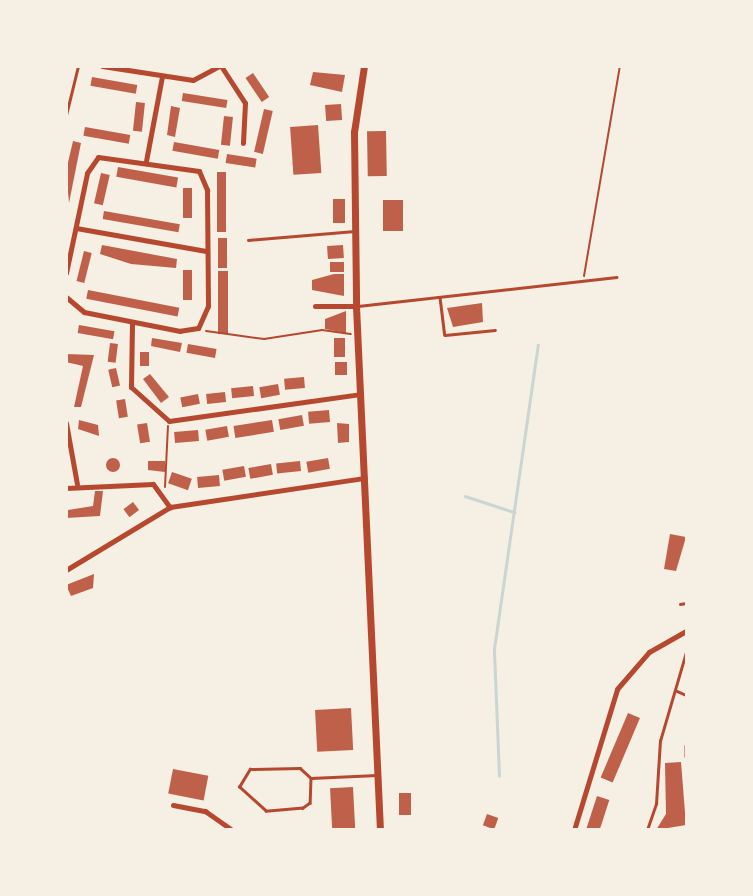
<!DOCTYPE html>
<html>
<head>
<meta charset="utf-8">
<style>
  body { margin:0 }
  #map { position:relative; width:753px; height:896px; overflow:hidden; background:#f6efe4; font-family:"Noto Sans",sans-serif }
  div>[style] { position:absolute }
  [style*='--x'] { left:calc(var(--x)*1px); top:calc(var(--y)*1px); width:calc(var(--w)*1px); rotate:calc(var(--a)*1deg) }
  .stream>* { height:2.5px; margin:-1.25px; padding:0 1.25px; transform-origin:1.25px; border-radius:1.25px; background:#c9d6d2 }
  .building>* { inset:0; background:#bf614a; transform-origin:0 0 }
  .round { border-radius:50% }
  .path>* { height:2px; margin:-1px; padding:0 1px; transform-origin:1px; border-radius:1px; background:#b5482f }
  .service>* { height:2.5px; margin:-1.25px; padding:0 1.25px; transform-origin:1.25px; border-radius:1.25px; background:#b5482f }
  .minor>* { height:5px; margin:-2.5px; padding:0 2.5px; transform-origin:2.5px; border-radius:2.5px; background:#b5482f }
  .secondary>* { height:7px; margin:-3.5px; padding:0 3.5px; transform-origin:3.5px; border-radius:3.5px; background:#b5482f }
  span { translate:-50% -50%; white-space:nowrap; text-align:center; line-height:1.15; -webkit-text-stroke:5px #f6efe4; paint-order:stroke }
  .frame { position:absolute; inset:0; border:68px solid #f6efe4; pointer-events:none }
</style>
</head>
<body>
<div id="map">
  <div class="stream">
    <div style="--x:465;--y:496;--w:52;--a:18.1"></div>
    <div style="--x:499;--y:776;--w:127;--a:-92.3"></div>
    <div style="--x:494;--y:649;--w:307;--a:-81.8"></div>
  </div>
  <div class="building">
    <div style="clip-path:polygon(313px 72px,345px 75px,342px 92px,310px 85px)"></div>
    <div style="left:253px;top:73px;width:29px;height:9px;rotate:56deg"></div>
    <div style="left:92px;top:77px;width:46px;height:9px;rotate:10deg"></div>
    <div style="left:183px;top:93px;width:45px;height:8px;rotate:9deg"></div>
    <div style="left:136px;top:102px;width:9px;height:29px;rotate:6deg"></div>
    <div style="left:341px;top:104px;width:16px;height:16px;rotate:86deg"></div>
    <div style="clip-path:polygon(171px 106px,180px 108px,175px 137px,167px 135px)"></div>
    <div style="left:264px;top:109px;width:9px;height:44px;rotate:13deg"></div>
    <div style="left:224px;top:116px;width:9px;height:29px;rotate:6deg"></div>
    <div style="left:318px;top:125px;width:48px;height:28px;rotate:86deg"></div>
    <div style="left:85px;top:127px;width:46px;height:9px;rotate:10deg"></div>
    <div style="left:386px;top:131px;width:45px;height:19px;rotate:89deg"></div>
    <div style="clip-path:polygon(73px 141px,81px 143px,69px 203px,66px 171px)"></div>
    <div style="left:174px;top:142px;width:46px;height:9px;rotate:10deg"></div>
    <div style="left:227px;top:154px;width:30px;height:9px;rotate:9deg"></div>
    <div style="left:118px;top:167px;width:61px;height:10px;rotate:10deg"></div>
    <div style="left:217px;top:172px;width:9px;height:60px"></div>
    <div style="left:101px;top:173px;width:9px;height:31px;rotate:13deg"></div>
    <div style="left:183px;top:188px;width:9px;height:30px"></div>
    <div style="left:333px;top:199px;width:12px;height:24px"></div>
    <div style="left:403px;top:200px;width:31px;height:20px;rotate:90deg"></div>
    <div style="left:104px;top:211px;width:77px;height:8px;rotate:10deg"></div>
    <div style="left:218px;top:238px;width:9px;height:30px"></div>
    <div style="clip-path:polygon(102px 245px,177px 259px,176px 268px,131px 264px,100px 254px)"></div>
    <div style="left:343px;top:245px;width:13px;height:16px;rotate:86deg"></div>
    <div style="left:84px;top:251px;width:8px;height:31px;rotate:14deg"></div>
    <div style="left:330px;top:262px;width:14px;height:10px"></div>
    <div style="left:183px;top:270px;width:9px;height:30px"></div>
    <div style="left:218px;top:271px;width:10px;height:63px"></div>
    <div style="clip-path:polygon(334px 274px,344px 274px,344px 296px,312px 290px,312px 280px)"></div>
    <div style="left:88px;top:290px;width:93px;height:9px;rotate:11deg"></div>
    <div style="clip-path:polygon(482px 303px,483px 322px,453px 327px,447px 308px)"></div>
    <div style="clip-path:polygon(346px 311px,346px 333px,325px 329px,325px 319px)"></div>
    <div style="left:79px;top:325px;width:36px;height:8px;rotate:10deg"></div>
    <div style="clip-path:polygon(152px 338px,182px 343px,180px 352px,151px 346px)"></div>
    <div style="left:334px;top:338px;width:11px;height:19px"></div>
    <div style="left:110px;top:343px;width:8px;height:19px;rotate:7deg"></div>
    <div style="left:188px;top:344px;width:29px;height:9px;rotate:10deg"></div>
    <div style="left:140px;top:352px;width:9px;height:14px"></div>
    <div style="clip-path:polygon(66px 354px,94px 355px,81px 407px,74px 407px,83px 366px,66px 362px)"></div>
    <div style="left:335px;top:362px;width:12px;height:13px"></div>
    <div style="left:116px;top:368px;width:18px;height:8px;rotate:77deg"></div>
    <div style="clip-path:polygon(150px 374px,169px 397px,161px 403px,143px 379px)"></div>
    <div style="left:304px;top:377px;width:11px;height:20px;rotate:85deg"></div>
    <div style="left:278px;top:384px;width:11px;height:19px;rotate:80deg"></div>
    <div style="left:253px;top:386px;width:10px;height:22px;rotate:84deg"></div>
    <div style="left:225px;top:392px;width:10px;height:19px;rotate:84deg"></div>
    <div style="left:198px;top:394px;width:10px;height:18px;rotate:79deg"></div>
    <div style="left:125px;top:399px;width:18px;height:9px;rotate:81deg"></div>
    <div style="left:329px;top:410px;width:12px;height:21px;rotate:85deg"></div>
    <div style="left:302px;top:415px;width:11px;height:24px;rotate:80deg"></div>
    <div style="clip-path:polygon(79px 420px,98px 425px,99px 436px,78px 429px)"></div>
    <div style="left:272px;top:420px;width:12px;height:39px;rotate:81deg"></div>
    <div style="left:147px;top:423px;width:19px;height:10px;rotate:81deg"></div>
    <div style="clip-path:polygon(337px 423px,349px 424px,349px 442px,338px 443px)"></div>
    <div style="left:227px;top:426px;width:11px;height:22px;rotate:80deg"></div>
    <div style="left:198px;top:430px;width:11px;height:24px;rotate:85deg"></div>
    <div class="round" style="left:106px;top:458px;width:14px;height:14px"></div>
    <div style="left:328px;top:458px;width:11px;height:22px;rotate:80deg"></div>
    <div style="clip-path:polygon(148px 461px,165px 461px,165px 472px,148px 470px)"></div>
    <div style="left:300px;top:461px;width:10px;height:24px;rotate:84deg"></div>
    <div style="left:271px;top:464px;width:11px;height:23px;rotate:80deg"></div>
    <div style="left:244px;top:466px;width:11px;height:22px;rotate:80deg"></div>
    <div style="left:172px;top:472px;width:21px;height:12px;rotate:19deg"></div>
    <div style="left:219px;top:475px;width:11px;height:22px;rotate:85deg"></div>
    <div style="clip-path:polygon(95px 491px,103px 491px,100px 516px,66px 518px,68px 510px,93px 506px)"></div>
    <div style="left:133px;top:502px;width:10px;height:12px;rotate:53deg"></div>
    <div style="clip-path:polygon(670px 534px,686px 537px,676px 571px,664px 569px)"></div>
    <div style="clip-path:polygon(94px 574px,93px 588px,71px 596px,66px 585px)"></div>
    <div style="left:351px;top:708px;width:42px;height:36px;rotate:87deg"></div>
    <div style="left:628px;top:713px;width:13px;height:70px;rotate:23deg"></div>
    <div style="clip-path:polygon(681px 762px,686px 825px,656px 830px,666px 814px,665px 763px)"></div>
    <div style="left:173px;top:769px;width:36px;height:25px;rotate:11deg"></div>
    <div style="left:353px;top:787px;width:43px;height:23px;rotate:87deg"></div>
    <div style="left:399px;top:793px;width:12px;height:22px"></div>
    <div style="left:597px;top:796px;width:13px;height:35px;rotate:18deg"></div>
    <div style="left:487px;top:814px;width:12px;height:12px;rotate:20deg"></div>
  </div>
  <div class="path">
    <div style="--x:584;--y:276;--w:213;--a:-80.3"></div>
    <div style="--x:206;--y:331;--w:59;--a:7.9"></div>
    <div style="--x:264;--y:339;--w:59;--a:-8.8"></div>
    <div style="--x:322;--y:330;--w:29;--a:8"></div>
    <div style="--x:165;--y:487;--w:61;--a:-87.2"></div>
  </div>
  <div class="service">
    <div style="--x:66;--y:115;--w:50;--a:-76.2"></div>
    <div style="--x:248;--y:240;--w:107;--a:-4.8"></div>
    <div style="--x:440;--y:297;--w:38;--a:83"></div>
    <div style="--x:445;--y:335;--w:50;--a:-5.7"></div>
    <div style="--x:358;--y:306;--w:260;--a:-6.4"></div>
    <div style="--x:680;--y:604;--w:6;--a:-9"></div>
    <div style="--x:677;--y:691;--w:10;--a:24"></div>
    <div style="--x:686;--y:746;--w:10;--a:90"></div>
    <div style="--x:311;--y:778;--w:25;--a:92"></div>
    <div style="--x:310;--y:803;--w:9;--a:144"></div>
    <div style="--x:303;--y:808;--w:37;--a:175"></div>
    <div style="--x:266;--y:811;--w:36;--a:-138"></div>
    <div style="--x:239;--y:787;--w:21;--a:-59"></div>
    <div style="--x:250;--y:769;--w:50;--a:-1.1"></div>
    <div style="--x:300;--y:768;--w:15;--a:42"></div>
    <div style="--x:311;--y:778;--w:66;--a:-2.6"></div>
    <div style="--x:647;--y:830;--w:28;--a:-71"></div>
    <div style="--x:656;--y:804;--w:63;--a:-86.4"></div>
    <div style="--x:660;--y:741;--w:93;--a:-73.7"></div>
  </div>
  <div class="minor">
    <div style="--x:102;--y:66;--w:92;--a:8.7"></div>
    <div style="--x:193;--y:80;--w:30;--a:-28"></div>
    <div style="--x:221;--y:66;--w:44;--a:57"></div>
    <div style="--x:245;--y:103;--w:40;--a:92.9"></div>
    <div style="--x:146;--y:161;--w:86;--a:-79.3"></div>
    <div style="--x:76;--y:228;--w:132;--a:10"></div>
    <div style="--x:66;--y:273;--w:102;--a:-78.1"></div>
    <div style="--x:87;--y:173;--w:19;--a:-55"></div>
    <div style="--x:98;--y:157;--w:102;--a:7.9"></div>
    <div style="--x:199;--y:171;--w:21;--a:67"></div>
    <div style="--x:207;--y:190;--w:116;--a:89.5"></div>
    <div style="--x:208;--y:306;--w:24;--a:114"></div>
    <div style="--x:198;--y:328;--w:18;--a:171"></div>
    <div style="--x:180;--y:331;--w:98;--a:-168.8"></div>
    <div style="--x:84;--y:312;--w:23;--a:-140"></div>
    <div style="--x:315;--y:306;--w:41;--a:0"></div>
    <div style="--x:132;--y:323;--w:64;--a:90.9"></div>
    <div style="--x:131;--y:387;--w:51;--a:41.8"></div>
    <div style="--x:169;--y:421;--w:193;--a:-8"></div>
    <div style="--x:66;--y:423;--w:62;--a:79.8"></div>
    <div style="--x:66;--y:488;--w:87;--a:-2.6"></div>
    <div style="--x:153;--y:484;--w:29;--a:54"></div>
    <div style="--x:66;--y:570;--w:122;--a:-31.2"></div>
    <div style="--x:170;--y:507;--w:197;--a:-8.5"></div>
    <div style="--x:173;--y:805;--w:33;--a:11"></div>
    <div style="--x:205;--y:811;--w:33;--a:35"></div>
    <div style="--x:433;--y:830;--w:5;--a:0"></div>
    <div style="--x:574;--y:830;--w:147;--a:-73"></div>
    <div style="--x:617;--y:689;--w:49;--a:-49.1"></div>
    <div style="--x:649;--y:652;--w:43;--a:-29.6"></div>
  </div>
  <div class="secondary">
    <div style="--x:364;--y:66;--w:67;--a:98.6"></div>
    <div style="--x:354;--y:132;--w:174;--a:89.3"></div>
    <div style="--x:356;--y:306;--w:525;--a:87.38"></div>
  </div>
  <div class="frame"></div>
</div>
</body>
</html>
